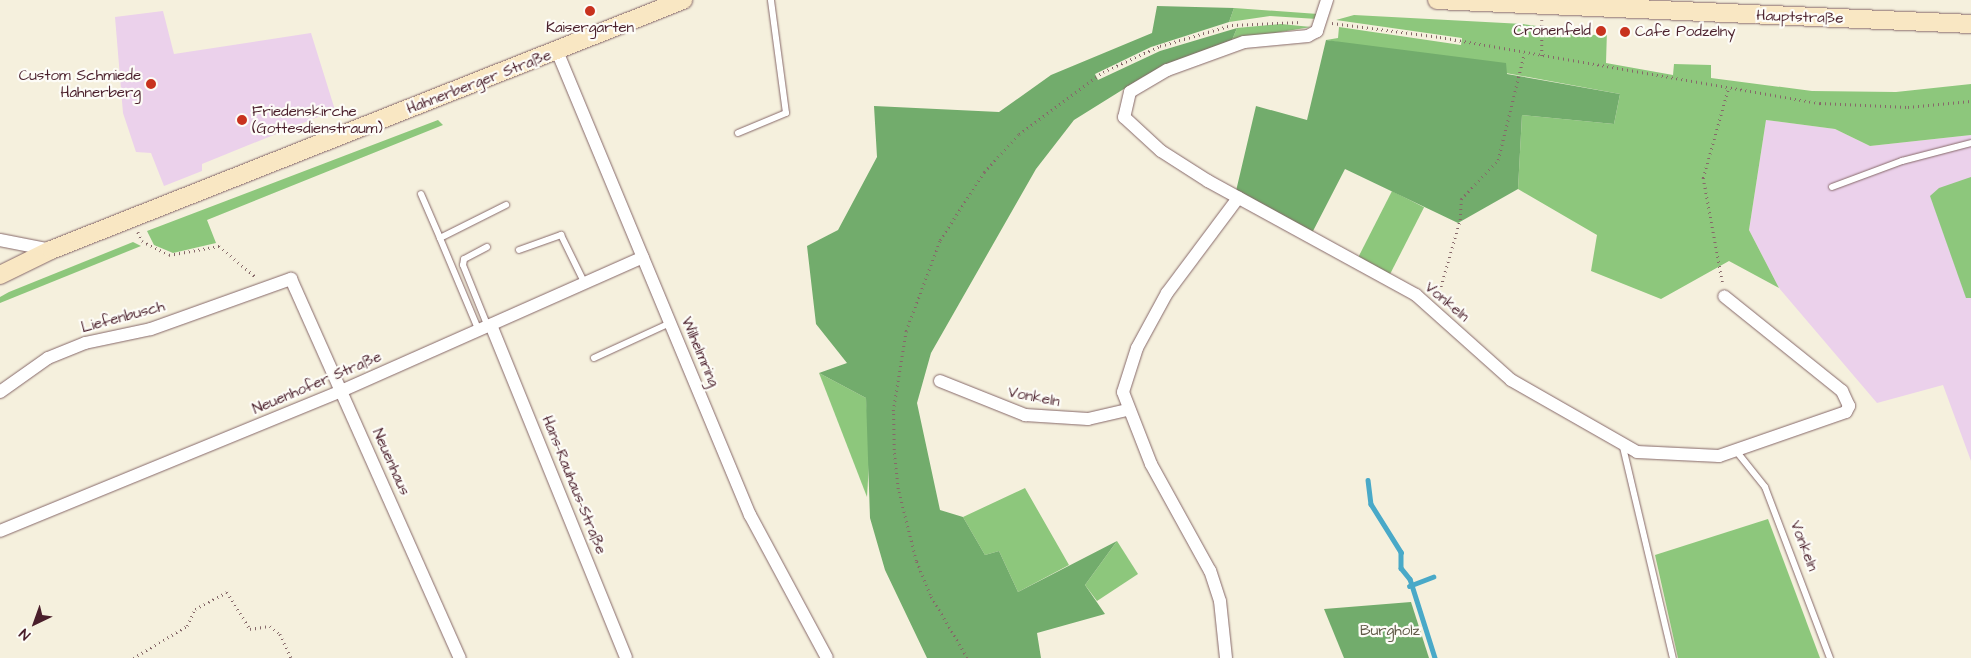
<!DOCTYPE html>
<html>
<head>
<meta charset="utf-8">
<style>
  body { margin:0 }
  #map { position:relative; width:1971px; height:658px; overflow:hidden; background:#f5f0dd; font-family:"Architects Daughter",sans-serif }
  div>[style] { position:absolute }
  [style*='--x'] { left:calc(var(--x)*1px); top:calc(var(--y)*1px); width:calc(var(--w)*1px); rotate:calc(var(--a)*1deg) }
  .built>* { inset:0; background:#ebd1eb }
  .green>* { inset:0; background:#8dc77c; transform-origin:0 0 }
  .forest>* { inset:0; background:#72ac6c }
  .stream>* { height:4.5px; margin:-2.25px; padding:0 2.25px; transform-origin:2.25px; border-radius:2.25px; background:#49a9c8 }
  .path>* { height:2.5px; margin-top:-1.25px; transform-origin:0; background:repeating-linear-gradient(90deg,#866869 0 1px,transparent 0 5px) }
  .roads { filter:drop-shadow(0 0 1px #866869) drop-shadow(0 0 1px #866869) }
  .lane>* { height:6px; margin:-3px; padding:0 3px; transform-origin:3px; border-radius:3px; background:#fff }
  .street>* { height:12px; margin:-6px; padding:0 6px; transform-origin:6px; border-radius:6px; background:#fff }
  .secondary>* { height:18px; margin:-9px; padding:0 9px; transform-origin:9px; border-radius:9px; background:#f9e7c3 }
  .dots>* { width:14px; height:14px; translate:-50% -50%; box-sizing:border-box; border:2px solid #fdfcf7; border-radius:50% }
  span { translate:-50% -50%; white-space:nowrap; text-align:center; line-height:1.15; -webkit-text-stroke:4.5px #fdfcf7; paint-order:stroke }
  .street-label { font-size:15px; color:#4a1f2b }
  .poi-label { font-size:15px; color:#4a1f2b }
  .right { translate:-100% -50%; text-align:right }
  .left { translate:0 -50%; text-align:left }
  .park-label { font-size:15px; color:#615a47 }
  .north { position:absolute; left:10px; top:598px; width:50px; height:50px; -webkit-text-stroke:4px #fdfcf7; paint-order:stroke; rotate:222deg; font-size:14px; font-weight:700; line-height:20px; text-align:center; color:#4a1f2b }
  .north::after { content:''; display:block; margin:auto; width:18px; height:22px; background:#4a1f2b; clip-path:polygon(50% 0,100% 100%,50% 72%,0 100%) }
</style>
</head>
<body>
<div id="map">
  <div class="built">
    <div style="clip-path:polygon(163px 11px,174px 54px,311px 33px,335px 110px,202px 164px,202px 171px,164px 186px,151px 153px,136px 152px,123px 113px,115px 17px)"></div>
    <div style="clip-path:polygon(1766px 120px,1835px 129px,1870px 146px,1971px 135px,1971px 461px,1943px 385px,1877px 403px,1779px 288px,1749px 230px)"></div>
  </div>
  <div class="green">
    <div style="clip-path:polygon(1234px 8px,1318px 14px,1317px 19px,1270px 16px,1229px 22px)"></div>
    <div style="clip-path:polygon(1354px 15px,1523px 24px,1558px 29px,1564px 34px,1598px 35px,1607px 30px,1606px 63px,1673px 75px,1674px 64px,1711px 65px,1711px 78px,1812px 91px,1896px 92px,1971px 84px,1971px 135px,1870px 146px,1835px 129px,1766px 120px,1749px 230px,1779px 288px,1729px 261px,1661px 299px,1591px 271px,1597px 235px,1518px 189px,1522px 115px,1614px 124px,1620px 94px,1326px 40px,1338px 38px,1339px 27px,1461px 45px,1462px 38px,1336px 20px)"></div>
    <div style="clip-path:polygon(1281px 24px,1311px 27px,1232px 40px,1237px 28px)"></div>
    <div style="clip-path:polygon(438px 120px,443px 125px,207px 220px,216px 243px,173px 253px,154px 245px,147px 231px)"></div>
    <div style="clip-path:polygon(1971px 177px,1971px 298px,1966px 298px,1930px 196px,1939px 188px)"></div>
    <div style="left:1392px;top:191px;width:36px;height:76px;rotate:27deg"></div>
    <div style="clip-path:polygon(133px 242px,141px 246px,0 303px,0 297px,9px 292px)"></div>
    <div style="clip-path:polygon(819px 373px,866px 398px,870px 447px,867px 497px)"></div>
    <div style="clip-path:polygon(1025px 488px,1069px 565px,1018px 592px,999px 551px,985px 555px,963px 517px)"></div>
    <div style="clip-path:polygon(1768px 519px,1820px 658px,1678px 658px,1655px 555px)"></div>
    <div style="clip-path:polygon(1117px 541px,1138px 574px,1097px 601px,1085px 585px)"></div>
  </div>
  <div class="forest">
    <div style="clip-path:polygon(1157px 6px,1234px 8px,1229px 22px,1151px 47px,1095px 74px,1098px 80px,1160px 51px,1237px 28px,1232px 40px,1143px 77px,1074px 120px,1036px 169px,931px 353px,917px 403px,940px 510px,963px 517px,985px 555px,999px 551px,1018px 592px,1117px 541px,1085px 585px,1105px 614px,1037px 633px,1041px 658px,927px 658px,885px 570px,870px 518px,866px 398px,819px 373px,847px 363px,816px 324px,807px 246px,838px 230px,877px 157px,874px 106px,999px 112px,1051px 75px,1152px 33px)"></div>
    <div style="clip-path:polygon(1326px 40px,1506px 63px,1507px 74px,1620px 94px,1614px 124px,1522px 115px,1518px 189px,1458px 223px,1345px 169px,1312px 233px,1236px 191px,1256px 106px,1307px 120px)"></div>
    <div style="clip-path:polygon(1411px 602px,1429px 658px,1344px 658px,1324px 609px)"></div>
  </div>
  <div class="stream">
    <div style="--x:1368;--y:480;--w:24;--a:83"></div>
    <div style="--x:1371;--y:504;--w:57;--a:58"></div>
    <div style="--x:1401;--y:552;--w:16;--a:90"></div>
    <div style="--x:1401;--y:568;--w:14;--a:51"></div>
    <div style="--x:1410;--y:579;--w:83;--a:72.4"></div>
    <div style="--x:1409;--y:586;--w:26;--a:-21"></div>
  </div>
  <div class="path">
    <div style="--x:1542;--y:20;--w:37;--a:90"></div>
    <div style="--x:1332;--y:23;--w:109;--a:7.4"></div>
    <div style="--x:1440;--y:37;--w:386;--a:9.9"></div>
    <div style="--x:1820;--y:103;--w:88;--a:2.6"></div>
    <div style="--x:1908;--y:107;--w:63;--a:-5.4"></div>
    <div style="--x:138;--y:232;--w:10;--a:66"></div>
    <div style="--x:142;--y:241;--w:30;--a:27"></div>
    <div style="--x:169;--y:255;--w:51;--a:-10.2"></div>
    <div style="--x:219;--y:246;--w:48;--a:40"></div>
    <div style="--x:1722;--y:282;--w:106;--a:-100.4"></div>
    <div style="--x:1703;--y:178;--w:92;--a:-74.3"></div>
    <div style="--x:1438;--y:296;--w:79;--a:-73.9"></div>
    <div style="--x:1460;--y:220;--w:21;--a:-87"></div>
    <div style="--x:1461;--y:199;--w:54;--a:-46.5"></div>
    <div style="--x:1498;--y:160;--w:109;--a:-76.2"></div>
    <div style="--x:133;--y:658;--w:63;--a:-30.7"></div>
    <div style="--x:187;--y:626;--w:19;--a:-65"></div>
    <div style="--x:195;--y:609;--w:36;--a:-28"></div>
    <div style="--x:227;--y:592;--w:44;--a:58.1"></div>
    <div style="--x:250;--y:629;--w:20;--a:-9"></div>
    <div style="--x:270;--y:626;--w:13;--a:39"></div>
    <div style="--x:280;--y:634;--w:26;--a:65"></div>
    <div style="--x:967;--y:658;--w:73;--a:-120.4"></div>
    <div style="--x:930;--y:595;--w:37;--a:-112"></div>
    <div style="--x:916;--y:561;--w:74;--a:-104"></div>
    <div style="--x:898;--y:489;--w:39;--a:-96"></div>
    <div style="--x:894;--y:450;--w:39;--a:-91"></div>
    <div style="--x:893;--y:411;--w:81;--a:-80.8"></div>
    <div style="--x:906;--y:331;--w:97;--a:-69.5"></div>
    <div style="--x:940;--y:240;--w:81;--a:-57.1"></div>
    <div style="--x:984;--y:172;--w:52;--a:-47.4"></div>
    <div style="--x:1019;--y:134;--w:104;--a:-36.4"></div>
    <div style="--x:1103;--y:72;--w:63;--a:-24.5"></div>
    <div style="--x:1160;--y:46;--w:75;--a:-16.3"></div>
    <div style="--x:1232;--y:25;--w:70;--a:-2.5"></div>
  </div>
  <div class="roads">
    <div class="lane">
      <div style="--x:738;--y:133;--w:52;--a:-22.6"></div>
      <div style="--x:786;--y:113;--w:114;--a:-97.6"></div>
      <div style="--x:1832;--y:187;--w:75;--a:-20.4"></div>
      <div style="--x:1902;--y:161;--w:71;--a:-14.6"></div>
      <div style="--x:421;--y:194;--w:48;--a:66.6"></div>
      <div style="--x:487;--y:247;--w:26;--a:152"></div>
      <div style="--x:464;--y:259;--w:6;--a:99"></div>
      <div style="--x:463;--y:265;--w:67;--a:68"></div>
      <div style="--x:519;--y:250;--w:45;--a:-19.7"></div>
      <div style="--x:561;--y:235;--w:55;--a:63.9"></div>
      <div style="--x:479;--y:331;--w:101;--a:-112.8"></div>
      <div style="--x:440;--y:238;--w:74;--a:-26.6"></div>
      <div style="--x:594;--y:358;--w:84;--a:-24.7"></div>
      <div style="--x:1623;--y:447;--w:217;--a:76.7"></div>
      <div style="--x:1737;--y:452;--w:45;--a:51.3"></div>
      <div style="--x:1765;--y:487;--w:183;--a:69.2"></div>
    </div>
    <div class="street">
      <div style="--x:1327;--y:0;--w:33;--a:108"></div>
      <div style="--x:1317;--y:31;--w:10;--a:151"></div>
      <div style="--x:1308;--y:36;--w:64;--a:174.6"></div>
      <div style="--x:1244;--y:42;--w:82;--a:160"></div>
      <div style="--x:1167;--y:70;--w:43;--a:149.3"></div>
      <div style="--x:1130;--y:92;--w:26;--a:103"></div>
      <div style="--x:1124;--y:117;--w:50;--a:42.6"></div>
      <div style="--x:1161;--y:151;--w:56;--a:32.6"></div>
      <div style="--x:1208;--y:181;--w:237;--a:28.7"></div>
      <div style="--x:1416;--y:295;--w:127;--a:41.8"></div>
      <div style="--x:1511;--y:380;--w:145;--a:29.7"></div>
      <div style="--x:1637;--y:452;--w:82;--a:2.8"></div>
      <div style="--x:1719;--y:456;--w:134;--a:-19.1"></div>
      <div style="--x:1846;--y:412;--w:7;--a:-63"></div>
      <div style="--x:1849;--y:406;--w:17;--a:-115"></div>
      <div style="--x:1842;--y:391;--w:151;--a:-141.2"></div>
      <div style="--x:557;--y:51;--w:503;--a:67.42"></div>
      <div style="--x:750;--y:515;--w:162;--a:61.7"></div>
      <div style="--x:0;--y:240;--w:52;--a:11.1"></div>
      <div style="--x:491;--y:325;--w:359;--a:67.9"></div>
      <div style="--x:940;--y:381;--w:92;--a:21.8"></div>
      <div style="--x:1025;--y:415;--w:63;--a:3.6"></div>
      <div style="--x:1088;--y:419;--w:40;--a:-13"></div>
      <div style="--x:0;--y:392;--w:59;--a:-35.3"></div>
      <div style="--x:48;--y:358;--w:40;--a:-22"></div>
      <div style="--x:85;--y:343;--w:67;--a:-12"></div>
      <div style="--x:151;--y:329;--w:149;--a:-19.7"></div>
      <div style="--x:291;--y:279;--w:415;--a:66"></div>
      <div style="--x:0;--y:531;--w:369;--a:-22.3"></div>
      <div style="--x:341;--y:391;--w:330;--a:-23.9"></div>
      <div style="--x:1226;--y:658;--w:57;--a:-96"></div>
      <div style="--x:1220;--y:601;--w:32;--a:-108"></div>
      <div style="--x:1210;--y:571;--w:122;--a:-118.9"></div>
      <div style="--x:1151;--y:464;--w:77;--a:-111.3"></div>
      <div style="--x:1123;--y:392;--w:46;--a:-72.3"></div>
      <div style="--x:1137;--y:348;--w:63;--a:-61.4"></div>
      <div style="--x:1167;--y:293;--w:119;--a:-53.2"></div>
    </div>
    <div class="secondary">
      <div style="--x:1437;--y:0;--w:535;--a:2.57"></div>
      <div style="--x:0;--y:275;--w:57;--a:-26.1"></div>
      <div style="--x:51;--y:250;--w:680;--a:-21.58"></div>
    </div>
  </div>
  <div class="dots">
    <div style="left:590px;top:11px;background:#c8321e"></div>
    <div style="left:1601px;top:31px;background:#c8321e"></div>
    <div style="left:1625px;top:32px;background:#c8321e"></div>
    <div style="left:151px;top:84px;background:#c8321e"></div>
    <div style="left:242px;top:120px;background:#c8321e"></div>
  </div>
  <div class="street-label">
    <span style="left:1800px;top:17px;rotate:2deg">Hauptstraße</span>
    <span style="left:479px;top:82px;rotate:-21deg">Hahnerberger Straße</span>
    <span style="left:1447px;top:302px;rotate:40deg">Vonkeln</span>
    <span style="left:123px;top:317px;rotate:-15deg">Liefenbusch</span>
    <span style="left:700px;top:352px;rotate:67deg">Wilhelmring</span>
    <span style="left:317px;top:383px;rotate:-23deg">Neuenhofer Straße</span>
    <span style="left:1034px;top:397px;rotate:11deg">Vonkeln</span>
    <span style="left:391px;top:462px;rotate:66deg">Neuenhaus</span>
    <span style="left:574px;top:485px;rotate:68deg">Hans-Rauhaus-Straße</span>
    <span style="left:1804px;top:546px;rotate:69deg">Vonkeln</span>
  </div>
  <div class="poi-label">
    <span style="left:590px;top:28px">Kaisergarten</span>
    <span class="right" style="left:1591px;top:31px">Cronenfeld</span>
    <span class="left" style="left:1635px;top:32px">Cafe Podzelny</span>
    <span class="right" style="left:141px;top:84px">Custom Schmiede<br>Hahnerberg</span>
    <span class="left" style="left:252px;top:120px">Friedenskirche<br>(Gottesdienstraum)</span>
  </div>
  <div class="park-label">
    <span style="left:1390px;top:631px">Burgholz</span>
  </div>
  <div class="north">N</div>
</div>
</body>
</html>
